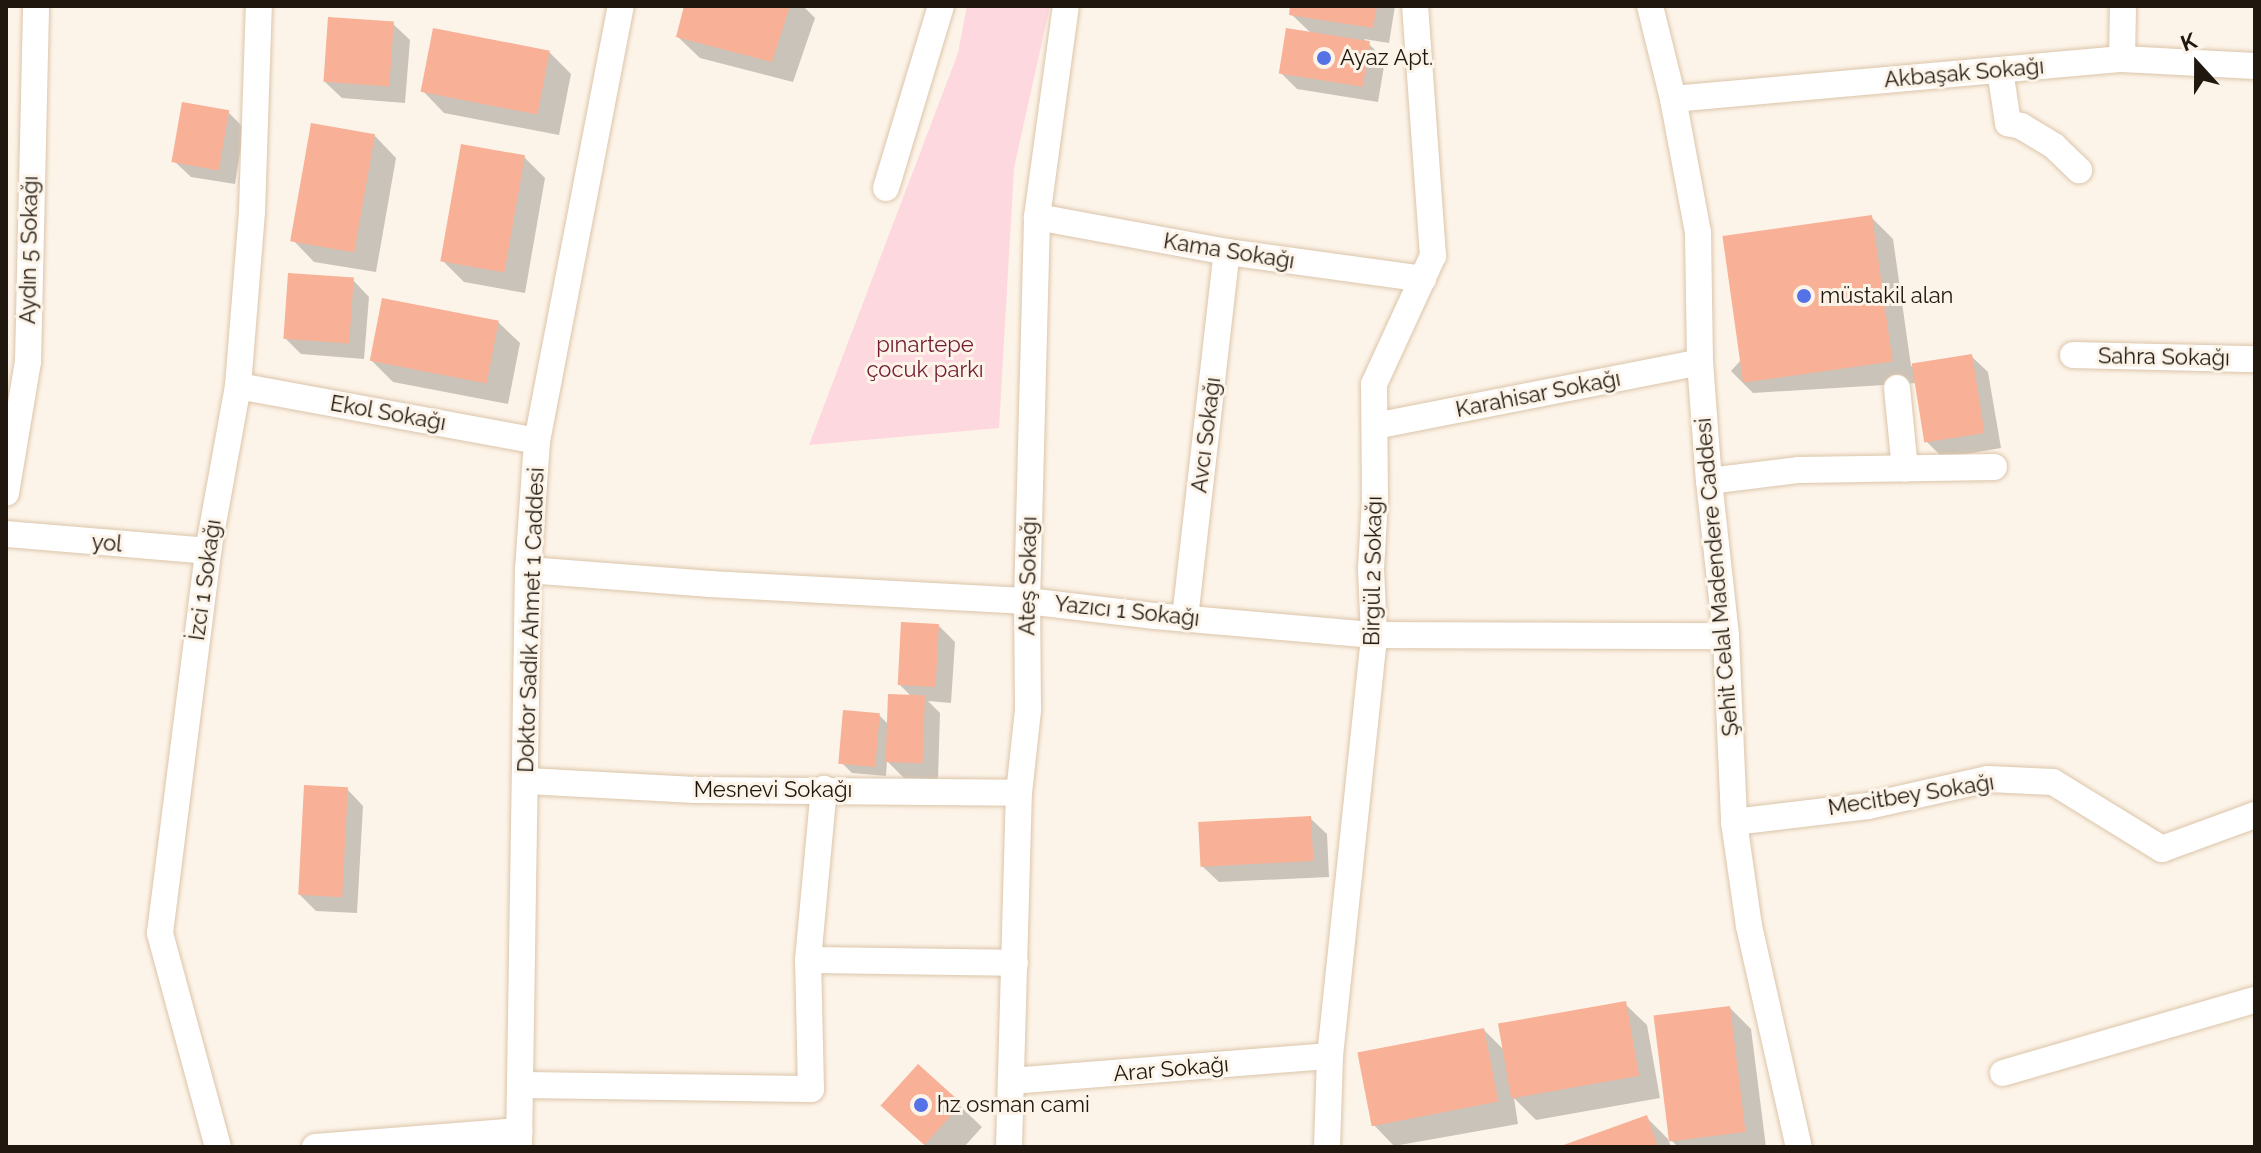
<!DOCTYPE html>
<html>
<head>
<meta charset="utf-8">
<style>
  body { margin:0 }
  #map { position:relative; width:2261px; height:1153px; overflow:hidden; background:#fdf4e9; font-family:Raleway,sans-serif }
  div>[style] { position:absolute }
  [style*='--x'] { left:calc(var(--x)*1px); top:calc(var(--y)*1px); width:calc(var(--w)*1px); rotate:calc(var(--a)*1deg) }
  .green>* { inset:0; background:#fdd8de }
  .shadow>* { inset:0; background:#0003 }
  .building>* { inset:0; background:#f8b096; transform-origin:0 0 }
  .roads { filter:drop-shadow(0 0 2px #dbc5aa) drop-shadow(0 0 2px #dbc5aa) }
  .minor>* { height:26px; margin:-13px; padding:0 13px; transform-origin:13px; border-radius:13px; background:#fff }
  .dots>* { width:22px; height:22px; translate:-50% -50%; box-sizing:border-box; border:4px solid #fdf4e9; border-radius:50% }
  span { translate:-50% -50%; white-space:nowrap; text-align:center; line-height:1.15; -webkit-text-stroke:6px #fdf4e9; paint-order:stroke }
  .poi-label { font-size:22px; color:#20180e }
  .left { translate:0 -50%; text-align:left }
  .street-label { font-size:22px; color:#20180e }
  .park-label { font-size:22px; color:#731b35 }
  .frame { position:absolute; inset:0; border:8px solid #20180e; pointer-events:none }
  .north { position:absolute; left:2157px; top:24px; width:80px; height:80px; -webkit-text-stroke:6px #fdf4e9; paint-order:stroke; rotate:339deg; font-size:22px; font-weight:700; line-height:32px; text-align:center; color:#20180e }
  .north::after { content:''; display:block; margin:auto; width:28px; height:36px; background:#20180e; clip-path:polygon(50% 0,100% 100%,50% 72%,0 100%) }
</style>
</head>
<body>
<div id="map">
  <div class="green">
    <div style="clip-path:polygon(967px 6px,1050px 6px,1014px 168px,999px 428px,809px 445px,958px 53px)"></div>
  </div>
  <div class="shadow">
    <div style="clip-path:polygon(687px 6px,803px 6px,815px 18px,793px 82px,700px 58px,678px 37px)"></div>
    <div style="clip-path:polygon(1292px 6px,1395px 6px,1389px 43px,1364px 39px,1385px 60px,1378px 102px,1297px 89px,1280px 72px,1312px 34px,1291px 14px)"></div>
    <div style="clip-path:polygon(393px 24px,410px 40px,405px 103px,342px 98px,325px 82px)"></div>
    <div style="clip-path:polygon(549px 52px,571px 74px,559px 135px,444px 113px,423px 91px)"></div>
    <div style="clip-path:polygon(228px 112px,244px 128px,235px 184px,191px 177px,174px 161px)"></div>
    <div style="clip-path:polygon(375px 136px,396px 158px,376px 272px,314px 262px,293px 240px)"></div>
    <div style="clip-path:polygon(524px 157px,545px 178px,525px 293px,464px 282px,442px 260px)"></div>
    <div style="clip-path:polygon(1871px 217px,1893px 239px,1911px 366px,1971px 356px,1988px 372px,2001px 448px,1943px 458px,1927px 442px,1917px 383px,1753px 393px,1731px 371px)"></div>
    <div style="clip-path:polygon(353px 280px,369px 297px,364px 359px,301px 354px,285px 338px)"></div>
    <div style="clip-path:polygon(498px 322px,520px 343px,508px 404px,393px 382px,372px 361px)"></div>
    <div style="clip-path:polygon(939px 626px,955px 642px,951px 703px,928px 701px,940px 713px,938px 779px,904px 778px,887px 761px,886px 776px,852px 773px,842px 763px,879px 715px,889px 725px,912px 697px,899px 684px)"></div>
    <div style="clip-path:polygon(347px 789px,363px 806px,357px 913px,316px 911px,299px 894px)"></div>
    <div style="clip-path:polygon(1310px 818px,1327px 834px,1329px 877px,1219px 882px,1202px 866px)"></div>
    <div style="clip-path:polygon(1625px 1004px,1647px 1025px,1660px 1098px,1536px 1120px,1514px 1098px,1518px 1124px,1394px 1146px,1373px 1124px,1484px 1030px,1505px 1051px)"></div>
    <div style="clip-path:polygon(1730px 1008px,1751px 1029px,1766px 1147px,1678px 1147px,1672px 1141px)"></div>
    <div style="clip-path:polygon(918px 1066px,982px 1127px,964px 1147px,927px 1147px,904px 1126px)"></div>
    <div style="clip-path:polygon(1646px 1117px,1668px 1139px,1671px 1147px,1562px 1147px)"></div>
  </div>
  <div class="building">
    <div style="clip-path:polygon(684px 6px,790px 6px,772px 62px,676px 37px)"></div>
    <div style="clip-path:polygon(1290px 6px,1377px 6px,1373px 28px,1289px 15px)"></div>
    <div style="left:328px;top:17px;width:66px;height:65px;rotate:4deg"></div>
    <div style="left:433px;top:28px;width:119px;height:65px;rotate:11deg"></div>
    <div style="left:1286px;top:28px;width:85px;height:46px;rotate:9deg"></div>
    <div style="left:182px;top:102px;width:48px;height:61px;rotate:10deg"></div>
    <div style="left:311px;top:123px;width:65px;height:120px;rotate:10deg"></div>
    <div style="left:461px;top:144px;width:65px;height:119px;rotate:10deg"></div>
    <div style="left:1872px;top:215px;width:148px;height:151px;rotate:82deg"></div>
    <div style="left:288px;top:273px;width:66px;height:66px;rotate:4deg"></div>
    <div style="left:382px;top:298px;width:119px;height:64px;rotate:11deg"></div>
    <div style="left:1972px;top:354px;width:80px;height:61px;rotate:81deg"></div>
    <div style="left:901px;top:622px;width:38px;height:63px;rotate:3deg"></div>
    <div style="left:888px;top:694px;width:37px;height:68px;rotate:2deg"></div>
    <div style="left:843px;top:710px;width:37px;height:54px;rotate:5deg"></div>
    <div style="left:304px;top:785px;width:44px;height:110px;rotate:3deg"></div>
    <div style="left:1311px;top:816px;width:45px;height:113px;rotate:87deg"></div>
    <div style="left:1626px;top:1001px;width:76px;height:130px;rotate:80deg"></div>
    <div style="left:1730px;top:1006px;width:127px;height:77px;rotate:83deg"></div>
    <div style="left:1484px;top:1028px;width:75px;height:129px;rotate:79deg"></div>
    <div style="left:918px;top:1064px;width:59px;height:56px;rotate:42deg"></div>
    <div style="clip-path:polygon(1647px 1115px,1658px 1147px,1558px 1147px)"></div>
  </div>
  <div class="roads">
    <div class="minor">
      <div style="--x:1650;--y:6;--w:96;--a:76.1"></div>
      <div style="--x:1673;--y:99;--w:136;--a:79.4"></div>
      <div style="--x:1698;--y:233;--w:129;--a:89.1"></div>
      <div style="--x:1700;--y:362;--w:119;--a:85.7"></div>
      <div style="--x:1709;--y:481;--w:156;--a:83.7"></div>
      <div style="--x:1726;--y:636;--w:186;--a:87.5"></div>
      <div style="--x:1734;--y:822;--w:105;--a:81.8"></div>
      <div style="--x:1749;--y:926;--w:227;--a:77.3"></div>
      <div style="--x:2122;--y:59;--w:53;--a:-88.9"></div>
      <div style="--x:2000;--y:70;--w:54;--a:81.4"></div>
      <div style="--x:2008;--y:123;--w:13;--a:13"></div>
      <div style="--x:2021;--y:126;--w:39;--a:31"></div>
      <div style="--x:2054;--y:146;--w:35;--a:44"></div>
      <div style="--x:1673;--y:99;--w:451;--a:-5.1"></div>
      <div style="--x:2122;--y:59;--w:133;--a:3"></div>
      <div style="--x:886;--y:188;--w:190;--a:-73.2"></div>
      <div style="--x:1037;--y:217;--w:193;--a:10.4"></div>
      <div style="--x:1227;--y:252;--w:198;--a:7.8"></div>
      <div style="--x:2073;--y:355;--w:182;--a:1.3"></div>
      <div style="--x:238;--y:386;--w:304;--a:10.4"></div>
      <div style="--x:1897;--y:388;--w:81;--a:84.4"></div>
      <div style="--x:1375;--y:426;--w:331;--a:-11.1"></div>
      <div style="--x:1709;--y:481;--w:91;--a:-7"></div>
      <div style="--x:1799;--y:470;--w:195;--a:-0.9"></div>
      <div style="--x:6;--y:493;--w:133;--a:-80.5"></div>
      <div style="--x:28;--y:362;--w:356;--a:-88.7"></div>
      <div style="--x:6;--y:534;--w:203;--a:4.8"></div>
      <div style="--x:528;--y:570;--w:183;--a:4.4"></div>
      <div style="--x:710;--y:584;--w:317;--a:3.1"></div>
      <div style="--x:1027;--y:601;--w:129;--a:6.7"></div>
      <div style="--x:1155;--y:616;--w:220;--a:5"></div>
      <div style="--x:1374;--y:635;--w:352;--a:0.2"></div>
      <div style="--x:1185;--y:618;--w:368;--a:-83.5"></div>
      <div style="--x:527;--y:781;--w:168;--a:3.1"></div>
      <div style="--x:695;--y:790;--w:324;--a:0.5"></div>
      <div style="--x:1734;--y:822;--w:135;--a:-6.8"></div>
      <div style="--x:1868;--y:806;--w:123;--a:-12.7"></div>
      <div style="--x:1988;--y:779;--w:65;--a:2.6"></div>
      <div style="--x:2053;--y:782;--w:128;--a:31.6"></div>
      <div style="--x:2162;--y:849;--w:99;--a:-20.1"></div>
      <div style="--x:808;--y:960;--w:207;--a:0.8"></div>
      <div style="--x:2003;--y:1073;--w:262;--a:-16.2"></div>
      <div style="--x:1011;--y:1081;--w:320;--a:-4.5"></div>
      <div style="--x:520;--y:1085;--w:291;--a:0.8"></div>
      <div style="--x:811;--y:1089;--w:129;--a:-91.3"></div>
      <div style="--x:808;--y:960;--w:172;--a:-84.7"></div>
      <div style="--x:218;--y:1147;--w:222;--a:-105.2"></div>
      <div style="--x:160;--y:933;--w:385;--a:-82.8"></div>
      <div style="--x:208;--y:551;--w:168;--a:-79.7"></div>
      <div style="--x:238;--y:386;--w:175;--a:-85.4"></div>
      <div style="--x:252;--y:212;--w:206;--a:-88.1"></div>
      <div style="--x:315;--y:1147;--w:205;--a:-4.5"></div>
      <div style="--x:519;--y:1147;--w:577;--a:-89.11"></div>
      <div style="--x:528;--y:570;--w:129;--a:-86"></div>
      <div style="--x:537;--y:441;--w:443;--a:-79.1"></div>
      <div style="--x:1009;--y:1147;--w:354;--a:-88.4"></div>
      <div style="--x:1019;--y:793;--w:83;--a:-83.8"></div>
      <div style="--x:1028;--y:710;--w:109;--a:-90.5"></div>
      <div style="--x:1027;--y:601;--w:384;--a:-88.5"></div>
      <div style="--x:1037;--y:217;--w:213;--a:-82.2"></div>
      <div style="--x:1327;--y:1147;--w:91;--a:-88.1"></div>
      <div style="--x:1330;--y:1056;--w:423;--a:-84"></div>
      <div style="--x:1374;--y:635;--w:66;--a:-92.6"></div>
      <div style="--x:1371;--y:569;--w:70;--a:-86.7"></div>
      <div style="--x:1375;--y:499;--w:115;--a:-90.5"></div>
      <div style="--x:1374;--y:384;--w:141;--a:-65.3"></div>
      <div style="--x:1433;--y:256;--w:251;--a:-94.1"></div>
    </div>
  </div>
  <div class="dots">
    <div style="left:1324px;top:58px;background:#5572e7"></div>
    <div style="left:1804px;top:296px;background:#5572e7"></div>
    <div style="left:921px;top:1105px;background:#5572e7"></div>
  </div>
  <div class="poi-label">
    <span class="left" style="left:1340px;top:58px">Ayaz Apt.</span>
    <span class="left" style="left:1820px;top:296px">müstakil alan</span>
    <span class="left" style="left:937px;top:1105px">hz osman cami</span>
  </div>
  <div class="street-label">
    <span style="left:1964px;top:73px;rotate:-5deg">Akbaşak Sokağı</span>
    <span style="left:29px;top:250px;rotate:-89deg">Aydın 5 Sokağı</span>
    <span style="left:1229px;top:251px;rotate:9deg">Kama Sokağı</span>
    <span style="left:2164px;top:357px;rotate:1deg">Sahra Sokağı</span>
    <span style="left:1538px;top:394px;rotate:-11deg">Karahisar Sokağı</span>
    <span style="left:388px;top:413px;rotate:10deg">Ekol Sokağı</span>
    <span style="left:1206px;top:435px;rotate:-83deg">Avcı Sokağı</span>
    <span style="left:107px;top:543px;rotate:5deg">yol</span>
    <span style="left:1373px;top:571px;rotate:-89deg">Birgül 2 Sokağı</span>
    <span style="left:1028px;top:576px;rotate:-89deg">Ateş Sokağı</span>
    <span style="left:1717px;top:577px;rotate:-95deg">Şehit Celal Madendere Caddesi</span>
    <span style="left:205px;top:580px;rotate:-82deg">İzci 1 Sokağı</span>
    <span style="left:1127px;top:611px;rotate:6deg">Yazıcı 1 Sokağı</span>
    <span style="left:531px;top:620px;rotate:-88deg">Doktor Sadık Ahmet 1 Caddesi</span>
    <span style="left:773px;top:790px">Mesnevi Sokağı</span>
    <span style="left:1911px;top:795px;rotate:-9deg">Mecitbey Sokağı</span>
    <span style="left:1171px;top:1069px;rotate:-5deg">Arar Sokağı</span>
  </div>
  <div class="park-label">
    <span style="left:925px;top:357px">pınartepe<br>çocuk parkı</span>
  </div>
  <div class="frame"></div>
  <div class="north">K</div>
</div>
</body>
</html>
